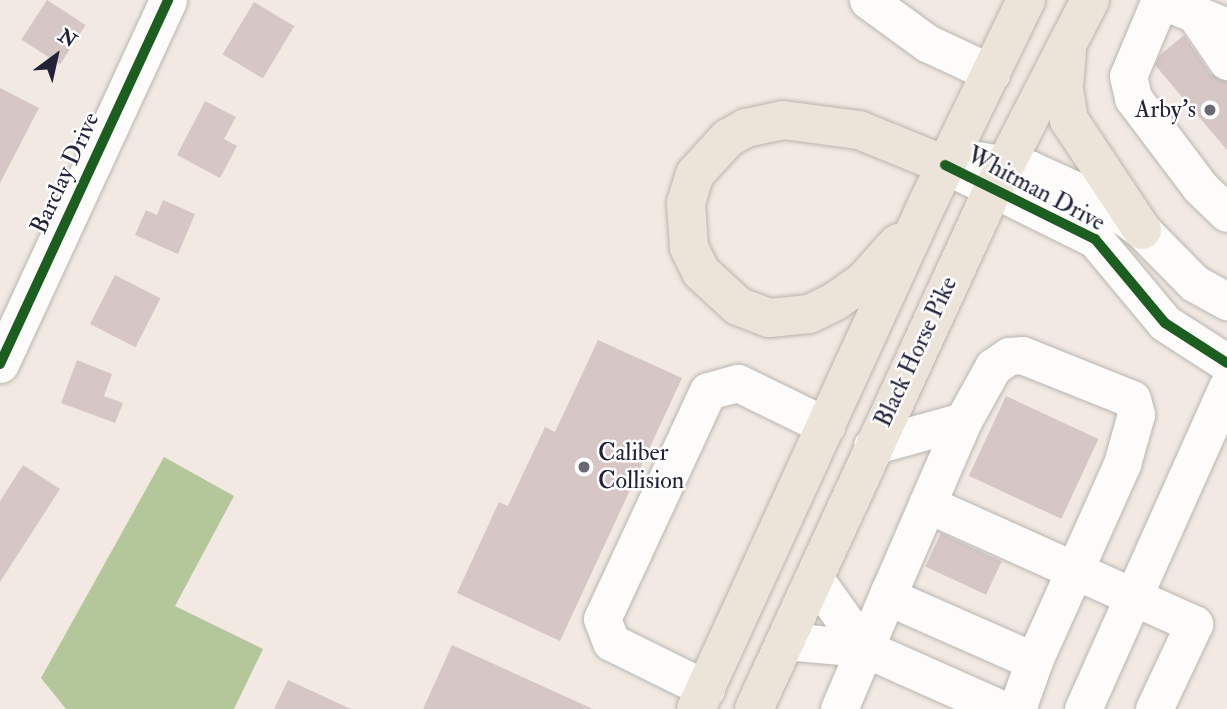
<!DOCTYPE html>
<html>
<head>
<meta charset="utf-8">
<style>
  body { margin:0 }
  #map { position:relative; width:1227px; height:709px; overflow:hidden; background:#f2eae2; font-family:"IM FELL Double Pica",serif }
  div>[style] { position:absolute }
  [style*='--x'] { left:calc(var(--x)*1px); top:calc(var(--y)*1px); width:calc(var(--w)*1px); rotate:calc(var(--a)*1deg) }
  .forest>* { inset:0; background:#b3c79b }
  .building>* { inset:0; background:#d6c6c6; transform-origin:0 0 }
  .roads { filter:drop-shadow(0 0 2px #b9b5b2) drop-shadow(0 0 2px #b9b5b2) }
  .minor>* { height:37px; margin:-18.5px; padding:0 18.5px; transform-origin:18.5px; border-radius:18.5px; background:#fdfcfb }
  .highway>* { height:38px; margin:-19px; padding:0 19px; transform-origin:19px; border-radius:19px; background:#ece3d9 }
  .cycleway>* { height:10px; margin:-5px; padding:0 5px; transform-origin:5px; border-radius:5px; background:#1b5e20 }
  .dots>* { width:19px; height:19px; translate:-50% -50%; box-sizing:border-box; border:4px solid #fff; border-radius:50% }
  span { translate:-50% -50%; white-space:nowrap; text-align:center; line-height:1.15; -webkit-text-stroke:5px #fff; paint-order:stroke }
  .poi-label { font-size:24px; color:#22223b }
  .right { translate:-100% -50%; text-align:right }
  .left { translate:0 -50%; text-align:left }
  .street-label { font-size:24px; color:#22223b }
  .north { position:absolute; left:21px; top:21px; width:70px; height:70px; -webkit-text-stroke:5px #fff; paint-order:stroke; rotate:33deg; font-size:19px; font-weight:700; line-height:28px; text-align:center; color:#22223b }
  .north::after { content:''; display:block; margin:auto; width:24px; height:32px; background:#22223b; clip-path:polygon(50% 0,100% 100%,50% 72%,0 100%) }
</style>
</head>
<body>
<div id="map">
  <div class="forest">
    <div style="clip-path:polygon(164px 457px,234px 496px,175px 606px,263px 649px,234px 709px,66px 709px,41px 678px)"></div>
  </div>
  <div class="building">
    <div style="left:47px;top:0;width:46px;height:47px;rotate:33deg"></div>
    <div style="left:254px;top:2px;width:47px;height:61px;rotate:31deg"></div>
    <div style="clip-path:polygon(1184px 35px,1210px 73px,1227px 82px,1227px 150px,1155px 65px,1160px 55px)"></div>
    <div style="clip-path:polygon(0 88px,39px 108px,0 183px)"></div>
    <div style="clip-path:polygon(205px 101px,236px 117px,224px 139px,237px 146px,220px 178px,177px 155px)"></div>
    <div style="clip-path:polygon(163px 200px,195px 214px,178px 254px,135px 235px,146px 210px,157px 215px)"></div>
    <div style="left:115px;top:275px;width:51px;height:55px;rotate:27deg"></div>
    <div style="clip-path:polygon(598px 340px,682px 378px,560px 641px,457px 593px,499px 502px,508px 506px,545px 427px,555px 432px)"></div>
    <div style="clip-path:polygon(77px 360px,112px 374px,104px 396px,123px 403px,115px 423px,61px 403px)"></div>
    <div style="left:1006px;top:396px;width:102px;height:88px;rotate:25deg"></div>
    <div style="clip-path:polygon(23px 465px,60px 489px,0 582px,0 501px)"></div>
    <div style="left:941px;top:533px;width:67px;height:37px;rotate:25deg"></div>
    <div style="clip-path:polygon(452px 645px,593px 709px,423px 709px)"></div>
    <div style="clip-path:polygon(288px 680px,351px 709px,274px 709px)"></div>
  </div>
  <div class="roads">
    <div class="minor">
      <div style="--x:868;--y:0;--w:73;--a:36.1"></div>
      <div style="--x:927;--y:43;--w:71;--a:25.1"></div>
      <div style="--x:1160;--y:0;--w:82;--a:112.8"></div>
      <div style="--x:1128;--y:76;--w:23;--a:77"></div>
      <div style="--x:1133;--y:98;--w:111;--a:53"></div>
      <div style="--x:1200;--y:187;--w:37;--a:44"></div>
      <div style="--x:1161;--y:0;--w:71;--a:22.2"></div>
      <div style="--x:1195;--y:14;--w:57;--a:55.8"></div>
      <div style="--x:977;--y:160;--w:53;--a:9.8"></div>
      <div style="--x:1029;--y:169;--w:85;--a:24.4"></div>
      <div style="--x:1106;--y:204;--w:44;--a:35.8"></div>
      <div style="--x:1142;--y:230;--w:74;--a:45.5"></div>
      <div style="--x:1194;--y:283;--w:38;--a:29"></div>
      <div style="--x:945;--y:165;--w:167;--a:26.3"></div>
      <div style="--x:1095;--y:239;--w:109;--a:50.2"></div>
      <div style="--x:1165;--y:323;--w:74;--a:32.8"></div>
      <div style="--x:0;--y:364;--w:401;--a:-65.2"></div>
      <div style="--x:872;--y:446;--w:94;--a:-15.4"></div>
      <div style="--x:963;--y:421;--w:62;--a:-60.9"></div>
      <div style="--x:993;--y:367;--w:19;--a:-35"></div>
      <div style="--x:1009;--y:356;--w:13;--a:-4"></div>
      <div style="--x:1022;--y:355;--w:118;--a:21.8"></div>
      <div style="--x:1132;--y:399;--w:16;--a:75"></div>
      <div style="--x:1136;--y:414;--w:52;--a:105.6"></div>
      <div style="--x:1122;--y:464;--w:216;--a:114.1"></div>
      <div style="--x:1034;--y:661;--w:151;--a:-156.2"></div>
      <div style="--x:896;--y:600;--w:11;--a:-131"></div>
      <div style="--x:889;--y:592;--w:186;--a:-66.6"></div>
      <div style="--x:927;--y:504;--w:293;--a:24.2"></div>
      <div style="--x:1194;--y:624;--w:94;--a:115.2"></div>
      <div style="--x:815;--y:579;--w:85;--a:54.6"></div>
      <div style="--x:785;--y:641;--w:79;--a:5.1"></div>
      <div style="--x:864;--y:648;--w:150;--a:24"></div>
      <div style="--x:706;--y:689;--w:106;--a:-153.7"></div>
      <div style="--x:611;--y:642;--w:25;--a:-111"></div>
      <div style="--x:602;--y:619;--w:251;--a:-65.1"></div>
      <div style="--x:708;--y:391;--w:31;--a:-15"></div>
      <div style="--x:738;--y:383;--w:98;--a:26"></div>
      <div style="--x:839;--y:709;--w:127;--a:-66.9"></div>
      <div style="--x:1017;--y:709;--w:51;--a:-70.5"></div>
      <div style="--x:1083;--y:709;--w:353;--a:-65.9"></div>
    </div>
    <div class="highway">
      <div style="--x:1067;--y:51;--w:38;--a:95"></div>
      <div style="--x:1064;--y:89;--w:31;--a:81"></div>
      <div style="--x:1069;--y:120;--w:132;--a:56.4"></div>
      <div style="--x:898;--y:243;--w:51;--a:131.8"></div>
      <div style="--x:864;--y:281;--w:37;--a:145"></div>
      <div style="--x:834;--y:302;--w:28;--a:154"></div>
      <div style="--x:809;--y:314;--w:40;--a:174.3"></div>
      <div style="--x:769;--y:318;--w:33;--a:-159"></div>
      <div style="--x:738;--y:306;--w:50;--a:-137.4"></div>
      <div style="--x:701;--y:272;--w:28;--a:-116"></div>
      <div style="--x:689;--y:247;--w:44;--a:-93.9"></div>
      <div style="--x:686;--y:203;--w:30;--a:-73"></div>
      <div style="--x:695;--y:174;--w:49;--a:-47.5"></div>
      <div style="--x:728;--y:138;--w:21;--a:-29"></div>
      <div style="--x:746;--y:128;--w:38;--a:-12"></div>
      <div style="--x:783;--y:120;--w:77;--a:7.5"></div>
      <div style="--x:859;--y:130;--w:93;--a:22.1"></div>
      <div style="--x:696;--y:709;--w:558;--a:-65.41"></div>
      <div style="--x:928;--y:202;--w:225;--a:-64.1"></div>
      <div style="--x:754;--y:709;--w:575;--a:-65.31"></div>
      <div style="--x:994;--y:187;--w:210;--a:-62.8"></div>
    </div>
  </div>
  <div class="cycleway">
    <div style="--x:945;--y:165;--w:167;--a:26.3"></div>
    <div style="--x:1095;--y:239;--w:109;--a:50.2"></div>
    <div style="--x:1165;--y:323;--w:74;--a:32.8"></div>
    <div style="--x:0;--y:364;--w:401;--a:-65.2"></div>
  </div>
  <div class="dots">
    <div style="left:1210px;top:110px;background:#6b6875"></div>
    <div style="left:584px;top:467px;background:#6b6875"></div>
  </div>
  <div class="poi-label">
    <span class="right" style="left:1196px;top:110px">Arby's</span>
    <span class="left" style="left:598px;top:467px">Caliber<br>Collision</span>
  </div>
  <div class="street-label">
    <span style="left:65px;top:173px;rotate:-65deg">Barclay Drive</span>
    <span style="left:1036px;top:189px;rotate:28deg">Whitman Drive</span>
    <span style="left:916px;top:352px;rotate:-65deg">Black Horse Pike</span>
  </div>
  <div class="north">N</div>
</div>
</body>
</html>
